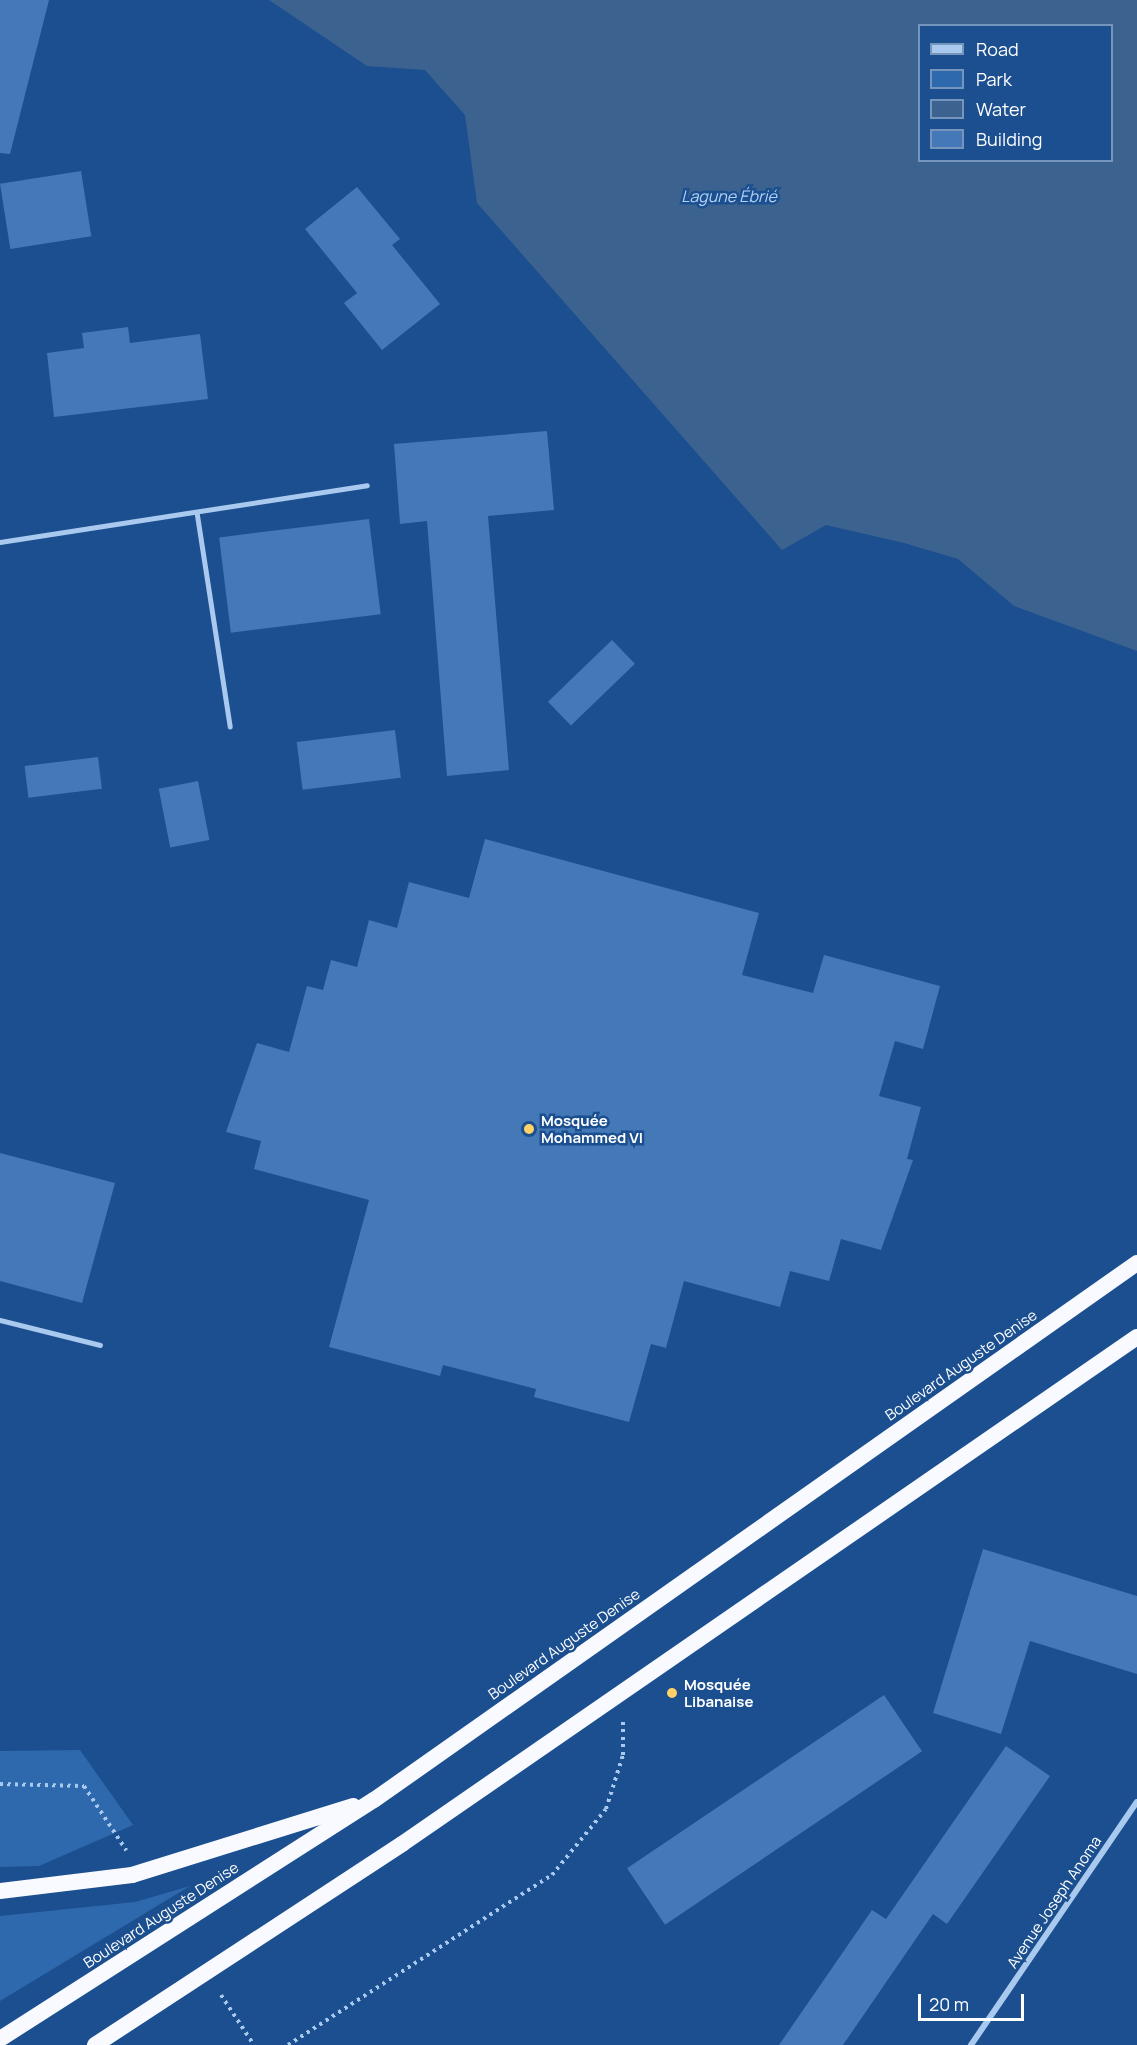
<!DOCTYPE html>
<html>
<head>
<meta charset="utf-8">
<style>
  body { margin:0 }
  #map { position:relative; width:1137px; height:2045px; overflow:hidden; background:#1b4f8f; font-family:Manrope,sans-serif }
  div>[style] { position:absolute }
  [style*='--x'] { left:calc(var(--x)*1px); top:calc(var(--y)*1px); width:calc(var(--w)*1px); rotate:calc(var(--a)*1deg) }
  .green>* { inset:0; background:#2e69ad }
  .water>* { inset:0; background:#3c6290 }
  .building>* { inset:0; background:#4478b7; transform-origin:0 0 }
  .path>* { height:4px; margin-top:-2px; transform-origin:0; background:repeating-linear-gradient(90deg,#a9c9ee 0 3px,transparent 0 7.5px) }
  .service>* { height:4.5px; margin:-2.25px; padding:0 2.25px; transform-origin:2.25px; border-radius:2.25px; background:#a9c9ee }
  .minor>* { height:6px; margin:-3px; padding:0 3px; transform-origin:3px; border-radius:3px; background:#a9c9ee }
  .trunk>* { height:16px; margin:-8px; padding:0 8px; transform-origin:8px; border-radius:8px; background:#f8faff }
  .dots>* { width:16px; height:16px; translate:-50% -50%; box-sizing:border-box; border:3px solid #1b4f8f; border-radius:50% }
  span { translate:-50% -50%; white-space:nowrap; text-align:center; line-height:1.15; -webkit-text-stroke:5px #1b4f8f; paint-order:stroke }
  .poi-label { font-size:15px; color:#fff; font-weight:700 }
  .left { translate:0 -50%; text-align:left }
  .street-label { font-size:15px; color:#fff }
  .water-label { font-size:16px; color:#b5d3f5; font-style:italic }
  .legend { position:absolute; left:918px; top:24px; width:195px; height:138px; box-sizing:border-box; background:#1b4f8f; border:2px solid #7695bc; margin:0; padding:8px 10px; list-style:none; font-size:18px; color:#fff }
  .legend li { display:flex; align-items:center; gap:12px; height:30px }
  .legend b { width:30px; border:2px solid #7695bc }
  .scale { position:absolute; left:918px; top:1994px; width:106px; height:27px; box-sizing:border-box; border:3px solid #fff; border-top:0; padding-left:8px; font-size:18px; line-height:21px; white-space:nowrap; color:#fff; -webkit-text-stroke:4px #1b4f8f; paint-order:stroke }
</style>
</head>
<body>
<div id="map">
  <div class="green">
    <div style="clip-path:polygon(80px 1750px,133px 1825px,39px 1866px,0 1867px,0 1751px)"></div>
    <div style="clip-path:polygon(190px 1886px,0 2001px,0 1916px,135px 1902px)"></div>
  </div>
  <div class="water">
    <div style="clip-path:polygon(evenodd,269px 0,1137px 0,1137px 651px,1014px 606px,958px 559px,904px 543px,826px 525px,782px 550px,477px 203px,465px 115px,425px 70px,367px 66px,269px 0,920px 26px,1112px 26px,1112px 160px,920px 160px,920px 26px)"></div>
  </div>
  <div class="building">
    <div style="clip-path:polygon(0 0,49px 0,10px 154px,0 153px)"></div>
    <div style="left:81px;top:171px;width:66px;height:82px;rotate:81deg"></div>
    <div style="clip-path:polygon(357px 187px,400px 239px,392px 245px,440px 304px,382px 350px,344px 303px,357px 293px,305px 229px)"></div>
    <div style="clip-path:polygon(128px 327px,130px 343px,200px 334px,208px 399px,54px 417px,47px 353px,84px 348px,82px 333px)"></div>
    <div style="clip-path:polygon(547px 431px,554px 510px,488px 516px,509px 770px,447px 776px,427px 521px,400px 524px,394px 444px)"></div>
    <div style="left:369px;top:519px;width:96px;height:151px;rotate:83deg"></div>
    <div style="left:612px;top:640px;width:33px;height:89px;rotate:46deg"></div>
    <div style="left:395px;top:730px;width:48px;height:99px;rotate:83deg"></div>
    <div style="left:98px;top:757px;width:32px;height:74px;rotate:83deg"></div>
    <div style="left:198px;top:781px;width:60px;height:40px;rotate:79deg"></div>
    <div style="clip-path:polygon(485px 839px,759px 913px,742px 975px,813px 993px,824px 955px,940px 986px,923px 1049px,895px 1041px,879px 1096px,921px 1107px,907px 1159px,913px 1160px,881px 1250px,841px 1239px,829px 1281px,790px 1271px,780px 1307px,684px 1281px,666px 1348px,651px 1344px,629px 1422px,534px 1397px,536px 1389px,443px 1365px,440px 1376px,329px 1347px,369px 1200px,254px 1169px,261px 1141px,226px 1132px,257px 1043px,289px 1052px,307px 986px,323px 990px,331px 960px,357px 967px,369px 920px,397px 928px,409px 882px,469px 898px)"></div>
    <div style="clip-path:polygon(0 1153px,115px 1183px,82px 1303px,0 1281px)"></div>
    <div style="clip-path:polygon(983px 1549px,1137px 1596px,1137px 1674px,1030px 1641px,1001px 1734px,933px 1713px)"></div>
    <div style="left:884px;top:1695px;width:68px;height:310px;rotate:56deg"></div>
    <div style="clip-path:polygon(1006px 1746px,1050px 1776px,947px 1924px,933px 1914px,843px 2045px,779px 2045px,872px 1910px,886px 1919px)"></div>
  </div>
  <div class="path">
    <div style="--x:0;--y:1784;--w:84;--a:1.4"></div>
    <div style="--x:84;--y:1786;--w:77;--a:56.7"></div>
    <div style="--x:221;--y:1995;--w:60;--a:56.6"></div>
    <div style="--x:288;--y:2045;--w:314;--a:-32.8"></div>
    <div style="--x:552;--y:1875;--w:85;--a:-50.7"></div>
    <div style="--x:606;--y:1809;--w:57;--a:-72.5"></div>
    <div style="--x:623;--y:1755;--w:33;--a:-90"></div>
  </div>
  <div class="service">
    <div style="--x:197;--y:512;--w:217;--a:81.2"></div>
    <div style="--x:0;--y:542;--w:371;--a:-8.8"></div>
    <div style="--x:0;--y:1320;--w:103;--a:14"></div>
  </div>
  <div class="minor">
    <div style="--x:971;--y:2045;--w:294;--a:-55.7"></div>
  </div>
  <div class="trunk">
    <div style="--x:0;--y:1891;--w:133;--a:-6.9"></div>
    <div style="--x:132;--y:1875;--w:232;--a:-17.3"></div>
    <div style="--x:0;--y:2039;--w:444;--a:-32.6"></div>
    <div style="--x:374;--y:1800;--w:933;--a:-35.14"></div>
    <div style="--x:95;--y:2045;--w:367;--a:-33.2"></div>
    <div style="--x:402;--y:1844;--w:893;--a:-34.6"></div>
  </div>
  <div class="dots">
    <div style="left:529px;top:1129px;background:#ffd166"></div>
    <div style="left:672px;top:1693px;background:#ffd166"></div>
  </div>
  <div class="poi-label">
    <span class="left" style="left:541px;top:1129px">Mosquée<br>Mohammed VI</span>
    <span class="left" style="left:684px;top:1693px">Mosquée<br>Libanaise</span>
  </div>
  <div class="street-label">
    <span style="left:961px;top:1365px;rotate:-35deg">Boulevard Auguste Denise</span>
    <span style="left:564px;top:1644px;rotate:-35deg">Boulevard Auguste Denise</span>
    <span style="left:1054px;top:1902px;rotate:-56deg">Avenue Joseph Anoma</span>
    <span style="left:161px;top:1915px;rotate:-33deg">Boulevard Auguste Denise</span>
  </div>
  <div class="water-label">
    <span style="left:729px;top:196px">Lagune Ébrié</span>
  </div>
  <ul class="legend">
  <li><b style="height:8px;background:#a9c9ee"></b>Road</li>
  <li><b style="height:16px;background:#2e69ad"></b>Park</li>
  <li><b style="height:16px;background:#3c6290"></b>Water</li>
  <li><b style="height:16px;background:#4478b7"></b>Building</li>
  </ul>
  <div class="scale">20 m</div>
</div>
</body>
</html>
